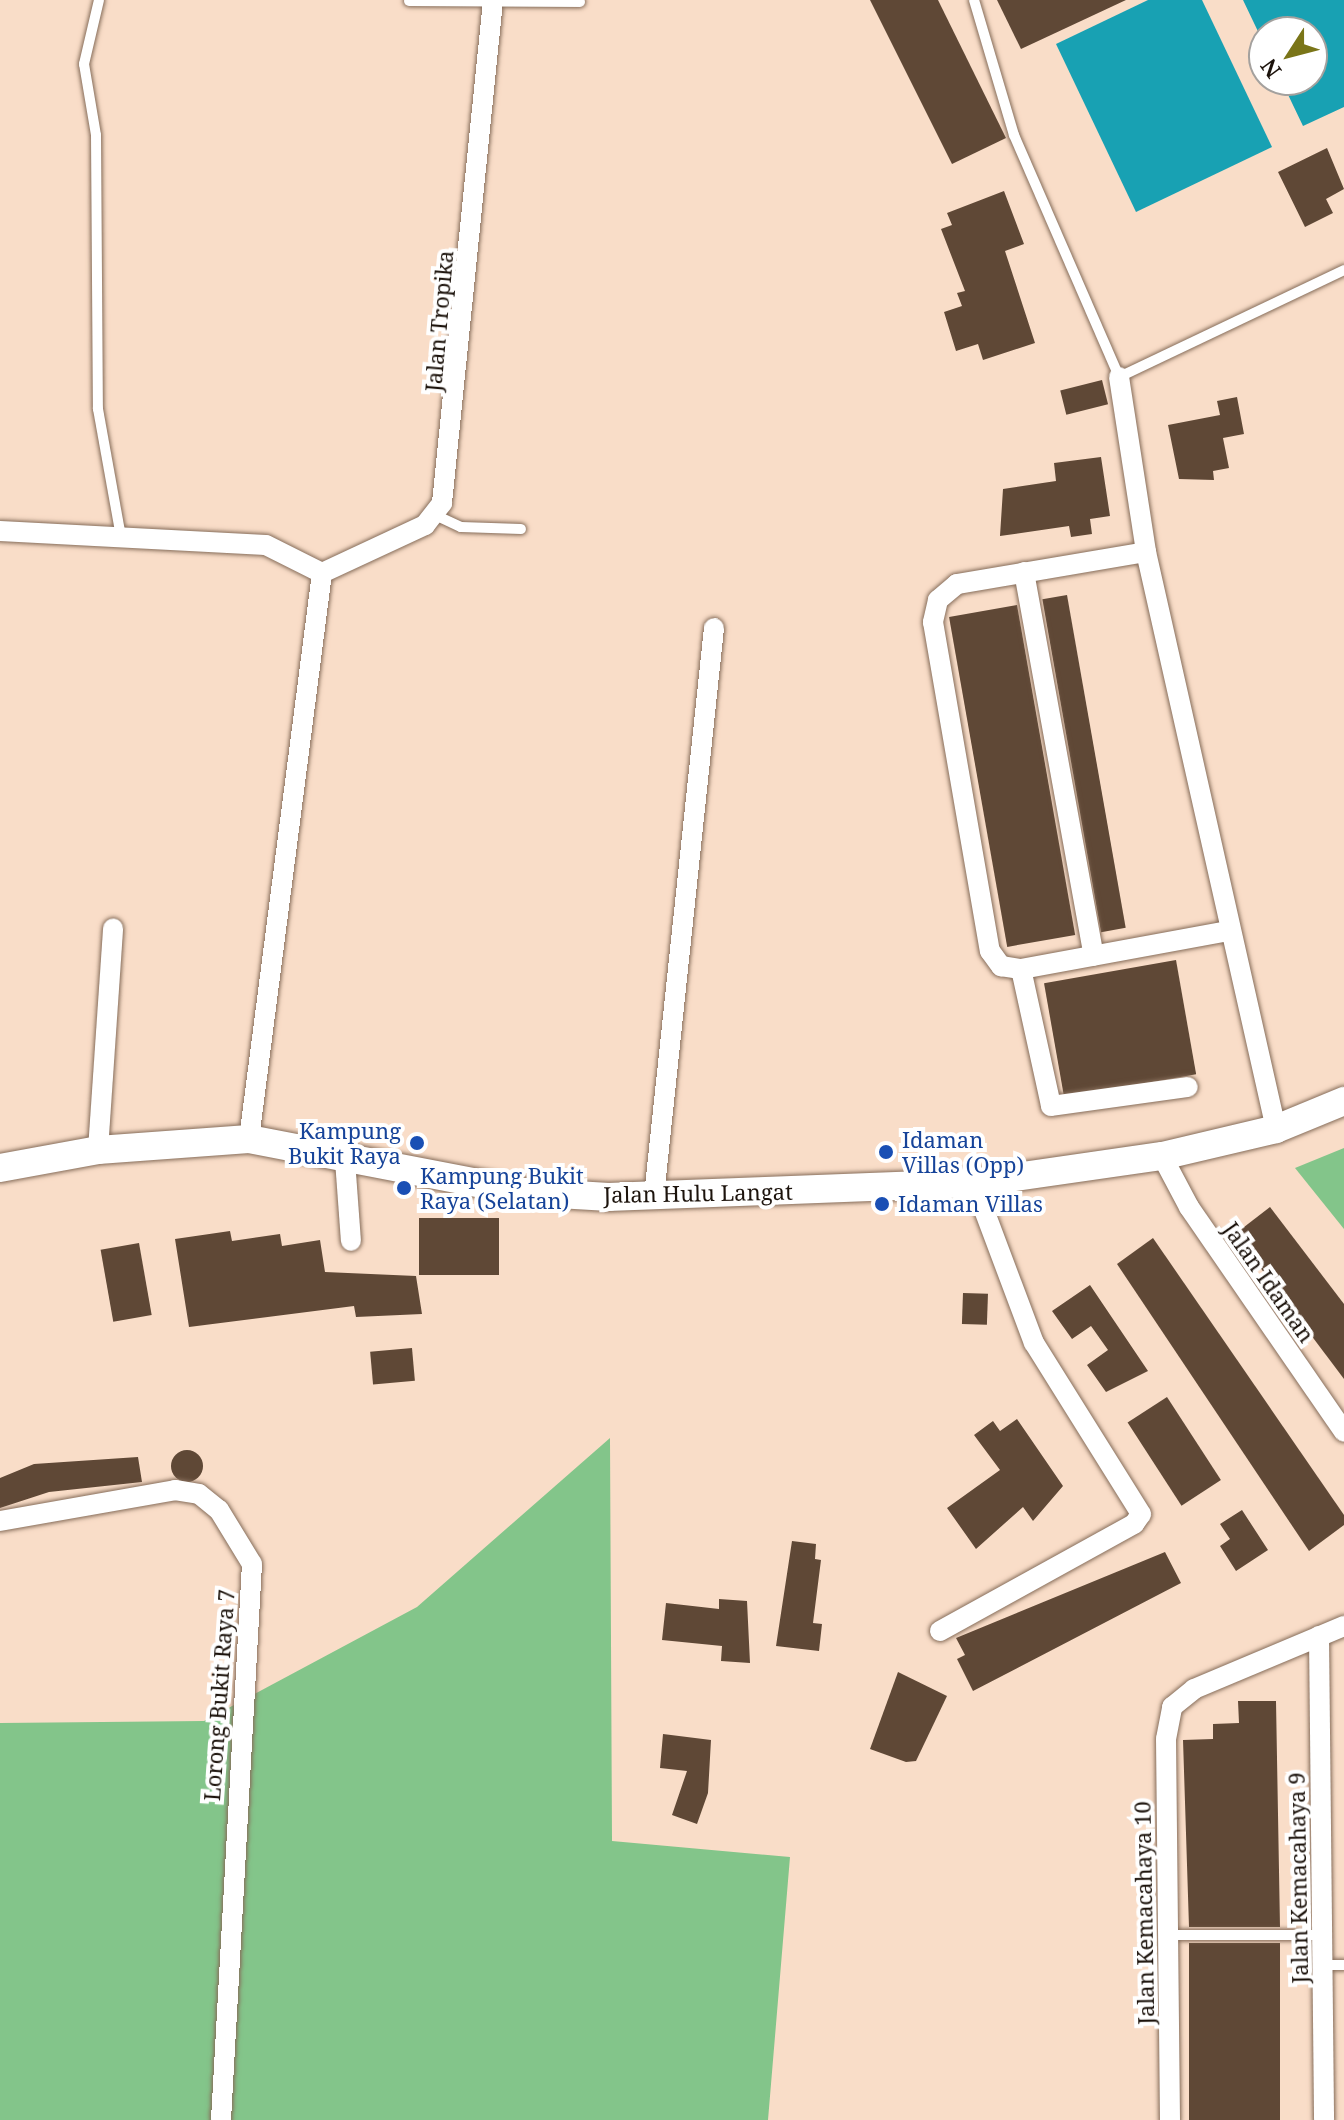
<!DOCTYPE html>
<html>
<head>
<meta charset="utf-8">
<style>
  body { margin:0 }
  #map { position:relative; width:1344px; height:2120px; overflow:hidden; background:#f9ddc8; font-family:"Noto Serif",serif }
  div>[style] { position:absolute }
  [style*='--x'] { left:calc(var(--x)*1px); top:calc(var(--y)*1px); width:calc(var(--w)*1px); rotate:calc(var(--a)*1deg) }
  .forest>* { inset:0; background:#83c58a }
  .water>* { inset:0; background:#18a1b3 }
  .building>* { inset:0; background:#5f4836; transform-origin:0 0 }
  .round { border-radius:50% }
  .roads { filter:drop-shadow(0 0 2px #866d5a) drop-shadow(0 0 2px #866d5a) }
  .lane>* { height:10px; margin:-5px; padding:0 5px; transform-origin:5px; border-radius:5px; background:#fff }
  .street>* { height:20px; margin:-10px; padding:0 10px; transform-origin:10px; border-radius:10px; background:#fff }
  .secondary>* { height:28px; margin:-14px; padding:0 14px; transform-origin:14px; border-radius:14px; background:#fff }
  .dots>* { width:22px; height:22px; translate:-50% -50%; box-sizing:border-box; border:4px solid #fff; border-radius:50% }
  span { translate:-50% -50%; white-space:nowrap; text-align:center; line-height:1.15; -webkit-text-stroke:8px #fff; paint-order:stroke }
  .street-label { font-size:22px; color:#1c130c }
  .transit-label { font-size:22px; color:#164399 }
  .right { translate:-100% -50%; text-align:right }
  .left { translate:0 -50%; text-align:left }
  .north { position:absolute; left:1248px; top:16px; width:80px; height:80px; box-sizing:border-box; background:#fff; border:2px solid #a4a19e; border-radius:50%; rotate:234deg; font-size:22px; font-weight:700; line-height:32px; text-align:center; color:#1c130c }
  .north::after { content:''; display:block; margin:auto; width:28px; height:36px; background:#7a7518; clip-path:polygon(50% 0,100% 100%,50% 72%,0 100%) }
</style>
</head>
<body>
<div id="map">
  <div class="forest">
    <div style="clip-path:polygon(1344px 1148px,1344px 1229px,1295px 1168px)"></div>
    <div style="clip-path:polygon(610px 1438px,612px 1841px,790px 1857px,768px 2120px,0 2120px,0 1723px,204px 1721px,417px 1607px)"></div>
  </div>
  <div class="water">
    <div style="clip-path:polygon(1148px 0,1202px 0,1272px 147px,1136px 212px,1056px 44px)"></div>
    <div style="clip-path:polygon(1243px 0,1344px 0,1344px 107px,1303px 126px,1281px 80px,1312px 80px,1312px 32px,1264px 32px,1264px 44px)"></div>
  </div>
  <div class="building">
    <div style="clip-path:polygon(870px 0,938px 0,1006px 138px,952px 164px)"></div>
    <div style="clip-path:polygon(997px 0,1126px 0,1021px 49px)"></div>
    <div style="clip-path:polygon(1327px 148px,1344px 189px,1326px 199px,1333px 213px,1305px 227px,1278px 172px)"></div>
    <div style="clip-path:polygon(1004px 191px,1024px 244px,1005px 251px,1035px 343px,983px 360px,978px 344px,956px 351px,944px 312px,962px 306px,957px 293px,965px 291px,941px 229px,952px 225px,947px 213px)"></div>
    <div style="left:1102px;top:380px;width:25px;height:43px;rotate:76deg"></div>
    <div style="clip-path:polygon(1237px 397px,1244px 434px,1223px 438px,1229px 468px,1213px 471px,1214px 480px,1179px 479px,1168px 425px,1220px 415px,1217px 401px)"></div>
    <div style="clip-path:polygon(1101px 457px,1110px 516px,1090px 519px,1092px 534px,1071px 537px,1069px 526px,1000px 536px,1003px 489px,1056px 481px,1054px 463px)"></div>
    <div style="left:1067px;top:595px;width:338px;height:25px;rotate:80deg"></div>
    <div style="left:1017px;top:605px;width:335px;height:69px;rotate:80deg"></div>
    <div style="left:1176px;top:960px;width:116px;height:134px;rotate:80deg"></div>
    <div style="clip-path:polygon(1270px 1207px,1344px 1304px,1344px 1379px,1235px 1234px)"></div>
    <div style="left:419px;top:1218px;width:80px;height:57px"></div>
    <div style="clip-path:polygon(230px 1231px,232px 1241px,280px 1234px,282px 1246px,320px 1240px,325px 1272px,416px 1276px,422px 1314px,356px 1317px,354px 1306px,189px 1327px,175px 1239px)"></div>
    <div style="clip-path:polygon(1153px 1238px,1344px 1515px,1344px 1525px,1309px 1551px,1117px 1264px)"></div>
    <div style="left:139px;top:1243px;width:73px;height:39px;rotate:80deg"></div>
    <div style="clip-path:polygon(1090px 1285px,1148px 1371px,1106px 1392px,1087px 1365px,1108px 1350px,1091px 1326px,1072px 1339px,1052px 1311px)"></div>
    <div style="left:963px;top:1293px;width:25px;height:31px;rotate:2deg"></div>
    <div style="left:412px;top:1348px;width:33px;height:42px;rotate:85deg"></div>
    <div style="left:1167px;top:1397px;width:99px;height:47px;rotate:57deg"></div>
    <div style="clip-path:polygon(1017px 1419px,1063px 1486px,1033px 1521px,1023px 1507px,976px 1549px,947px 1508px,1000px 1470px,974px 1435px,993px 1421px,1000px 1431px)"></div>
    <div class="round" style="left:171px;top:1450px;width:32px;height:32px"></div>
    <div style="clip-path:polygon(138px 1457px,142px 1482px,49px 1492px,0 1508px,0 1478px,34px 1464px)"></div>
    <div style="clip-path:polygon(1242px 1510px,1268px 1550px,1236px 1571px,1220px 1546px,1230px 1539px,1220px 1524px)"></div>
    <div style="clip-path:polygon(792px 1541px,816px 1544px,815px 1559px,821px 1560px,813px 1623px,822px 1624px,819px 1651px,776px 1646px)"></div>
    <div style="clip-path:polygon(1165px 1552px,1181px 1583px,973px 1691px,957px 1659px,965px 1655px,956px 1638px)"></div>
    <div style="clip-path:polygon(719px 1599px,747px 1601px,750px 1663px,721px 1661px,722px 1646px,662px 1640px,666px 1603px,719px 1609px)"></div>
    <div style="clip-path:polygon(898px 1672px,947px 1696px,916px 1761px,906px 1762px,870px 1749px)"></div>
    <div style="clip-path:polygon(1238px 1701px,1276px 1701px,1280px 1927px,1189px 1927px,1183px 1740px,1213px 1739px,1213px 1724px,1239px 1723px)"></div>
    <div style="clip-path:polygon(663px 1734px,711px 1740px,708px 1793px,697px 1824px,672px 1815px,687px 1771px,660px 1768px)"></div>
    <div style="left:1189px;top:1943px;width:91px;height:177px"></div>
  </div>
  <div class="roads">
    <div class="lane">
      <div style="--x:99;--y:0;--w:66;--a:103.2"></div>
      <div style="--x:84;--y:64;--w:72;--a:80.4"></div>
      <div style="--x:96;--y:135;--w:274;--a:89.6"></div>
      <div style="--x:98;--y:409;--w:130;--a:79.8"></div>
      <div style="--x:974;--y:0;--w:141;--a:73.5"></div>
      <div style="--x:1014;--y:135;--w:264;--a:66.5"></div>
      <div style="--x:1119;--y:377;--w:249;--a:-25.4"></div>
      <div style="--x:409;--y:1;--w:171;--a:0.3"></div>
      <div style="--x:433;--y:514;--w:31;--a:25"></div>
      <div style="--x:461;--y:527;--w:60;--a:1.9"></div>
      <div style="--x:1169;--y:1935;--w:154;--a:0"></div>
      <div style="--x:1323;--y:1965;--w:21;--a:0"></div>
    </div>
    <div class="street">
      <div style="--x:1119;--y:377;--w:177;--a:81.2"></div>
      <div style="--x:1146;--y:552;--w:591;--a:77.3"></div>
      <div style="--x:0;--y:531;--w:266;--a:3"></div>
      <div style="--x:266;--y:545;--w:63;--a:26.6"></div>
      <div style="--x:1146;--y:552;--w:192;--a:170.4"></div>
      <div style="--x:957;--y:584;--w:25;--a:140"></div>
      <div style="--x:938;--y:600;--w:23;--a:103"></div>
      <div style="--x:933;--y:622;--w:334;--a:80.2"></div>
      <div style="--x:990;--y:951;--w:19;--a:54"></div>
      <div style="--x:1001;--y:966;--w:20;--a:9"></div>
      <div style="--x:1021;--y:969;--w:211;--a:-10.4"></div>
      <div style="--x:1024;--y:572;--w:390;--a:79.7"></div>
      <div style="--x:322;--y:573;--w:114;--a:-25"></div>
      <div style="--x:425;--y:525;--w:28;--a:-52"></div>
      <div style="--x:442;--y:503;--w:505;--a:-84.2"></div>
      <div style="--x:1021;--y:969;--w:140;--a:77.6"></div>
      <div style="--x:1051;--y:1106;--w:138;--a:-7.9"></div>
      <div style="--x:249;--y:1139;--w:571;--a:-82.65"></div>
      <div style="--x:98;--y:1150;--w:222;--a:-86.1"></div>
      <div style="--x:1162;--y:1156;--w:58;--a:62.1"></div>
      <div style="--x:1189;--y:1207;--w:273;--a:55.4"></div>
      <div style="--x:345;--y:1160;--w:81;--a:85.8"></div>
      <div style="--x:654;--y:1196;--w:571;--a:-83.97"></div>
      <div style="--x:0;--y:1521;--w:178;--a:-10"></div>
      <div style="--x:175;--y:1490;--w:24;--a:9"></div>
      <div style="--x:199;--y:1494;--w:26;--a:39"></div>
      <div style="--x:219;--y:1510;--w:63;--a:58.6"></div>
      <div style="--x:252;--y:1564;--w:557;--a:93.19"></div>
      <div style="--x:940;--y:1631;--w:222;--a:-28.9"></div>
      <div style="--x:1134;--y:1524;--w:12;--a:-55"></div>
      <div style="--x:1141;--y:1514;--w:202;--a:-122"></div>
      <div style="--x:1034;--y:1343;--w:171;--a:-110.6"></div>
      <div style="--x:1319;--y:1636;--w:484;--a:89.4"></div>
      <div style="--x:1170;--y:2120;--w:381;--a:-90.6"></div>
      <div style="--x:1166;--y:1739;--w:33;--a:-79"></div>
      <div style="--x:1172;--y:1707;--w:28;--a:-39"></div>
      <div style="--x:1194;--y:1689;--w:163;--a:-22.8"></div>
    </div>
    <div class="secondary">
      <div style="--x:0;--y:1168;--w:100;--a:-10.4"></div>
      <div style="--x:98;--y:1150;--w:151;--a:-4.2"></div>
      <div style="--x:249;--y:1139;--w:281;--a:10.9"></div>
      <div style="--x:525;--y:1192;--w:84;--a:3.4"></div>
      <div style="--x:609;--y:1197;--w:365;--a:-2.2"></div>
      <div style="--x:974;--y:1183;--w:190;--a:-8.2"></div>
      <div style="--x:1162;--y:1156;--w:117;--a:-13.3"></div>
      <div style="--x:1276;--y:1129;--w:74;--a:-22.4"></div>
    </div>
  </div>
  <div class="dots">
    <div style="left:417px;top:1143px;background:#1a4fb4"></div>
    <div style="left:886px;top:1152px;background:#1a4fb4"></div>
    <div style="left:404px;top:1188px;background:#1a4fb4"></div>
    <div style="left:882px;top:1204px;background:#1a4fb4"></div>
  </div>
  <div class="street-label">
    <span style="left:439px;top:321px;rotate:-85deg">Jalan Tropika</span>
    <span style="left:698px;top:1193px;rotate:-1deg">Jalan Hulu Langat</span>
    <span style="left:1269px;top:1282px;rotate:55deg">Jalan Idaman</span>
    <span style="left:219px;top:1695px;rotate:-86deg">Lorong Bukit Raya 7</span>
    <span style="left:1298px;top:1878px;rotate:-91deg">Jalan Kemacahaya 9</span>
    <span style="left:1144px;top:1913px;rotate:-91deg">Jalan Kemacahaya 10</span>
  </div>
  <div class="transit-label">
    <span class="right" style="left:401px;top:1143px">Kampung<br>Bukit Raya</span>
    <span class="left" style="left:902px;top:1152px">Idaman<br>Villas (Opp)</span>
    <span class="left" style="left:420px;top:1188px">Kampung Bukit<br>Raya (Selatan)</span>
    <span class="left" style="left:898px;top:1204px">Idaman Villas</span>
  </div>
  <div class="north">N</div>
</div>
</body>
</html>
